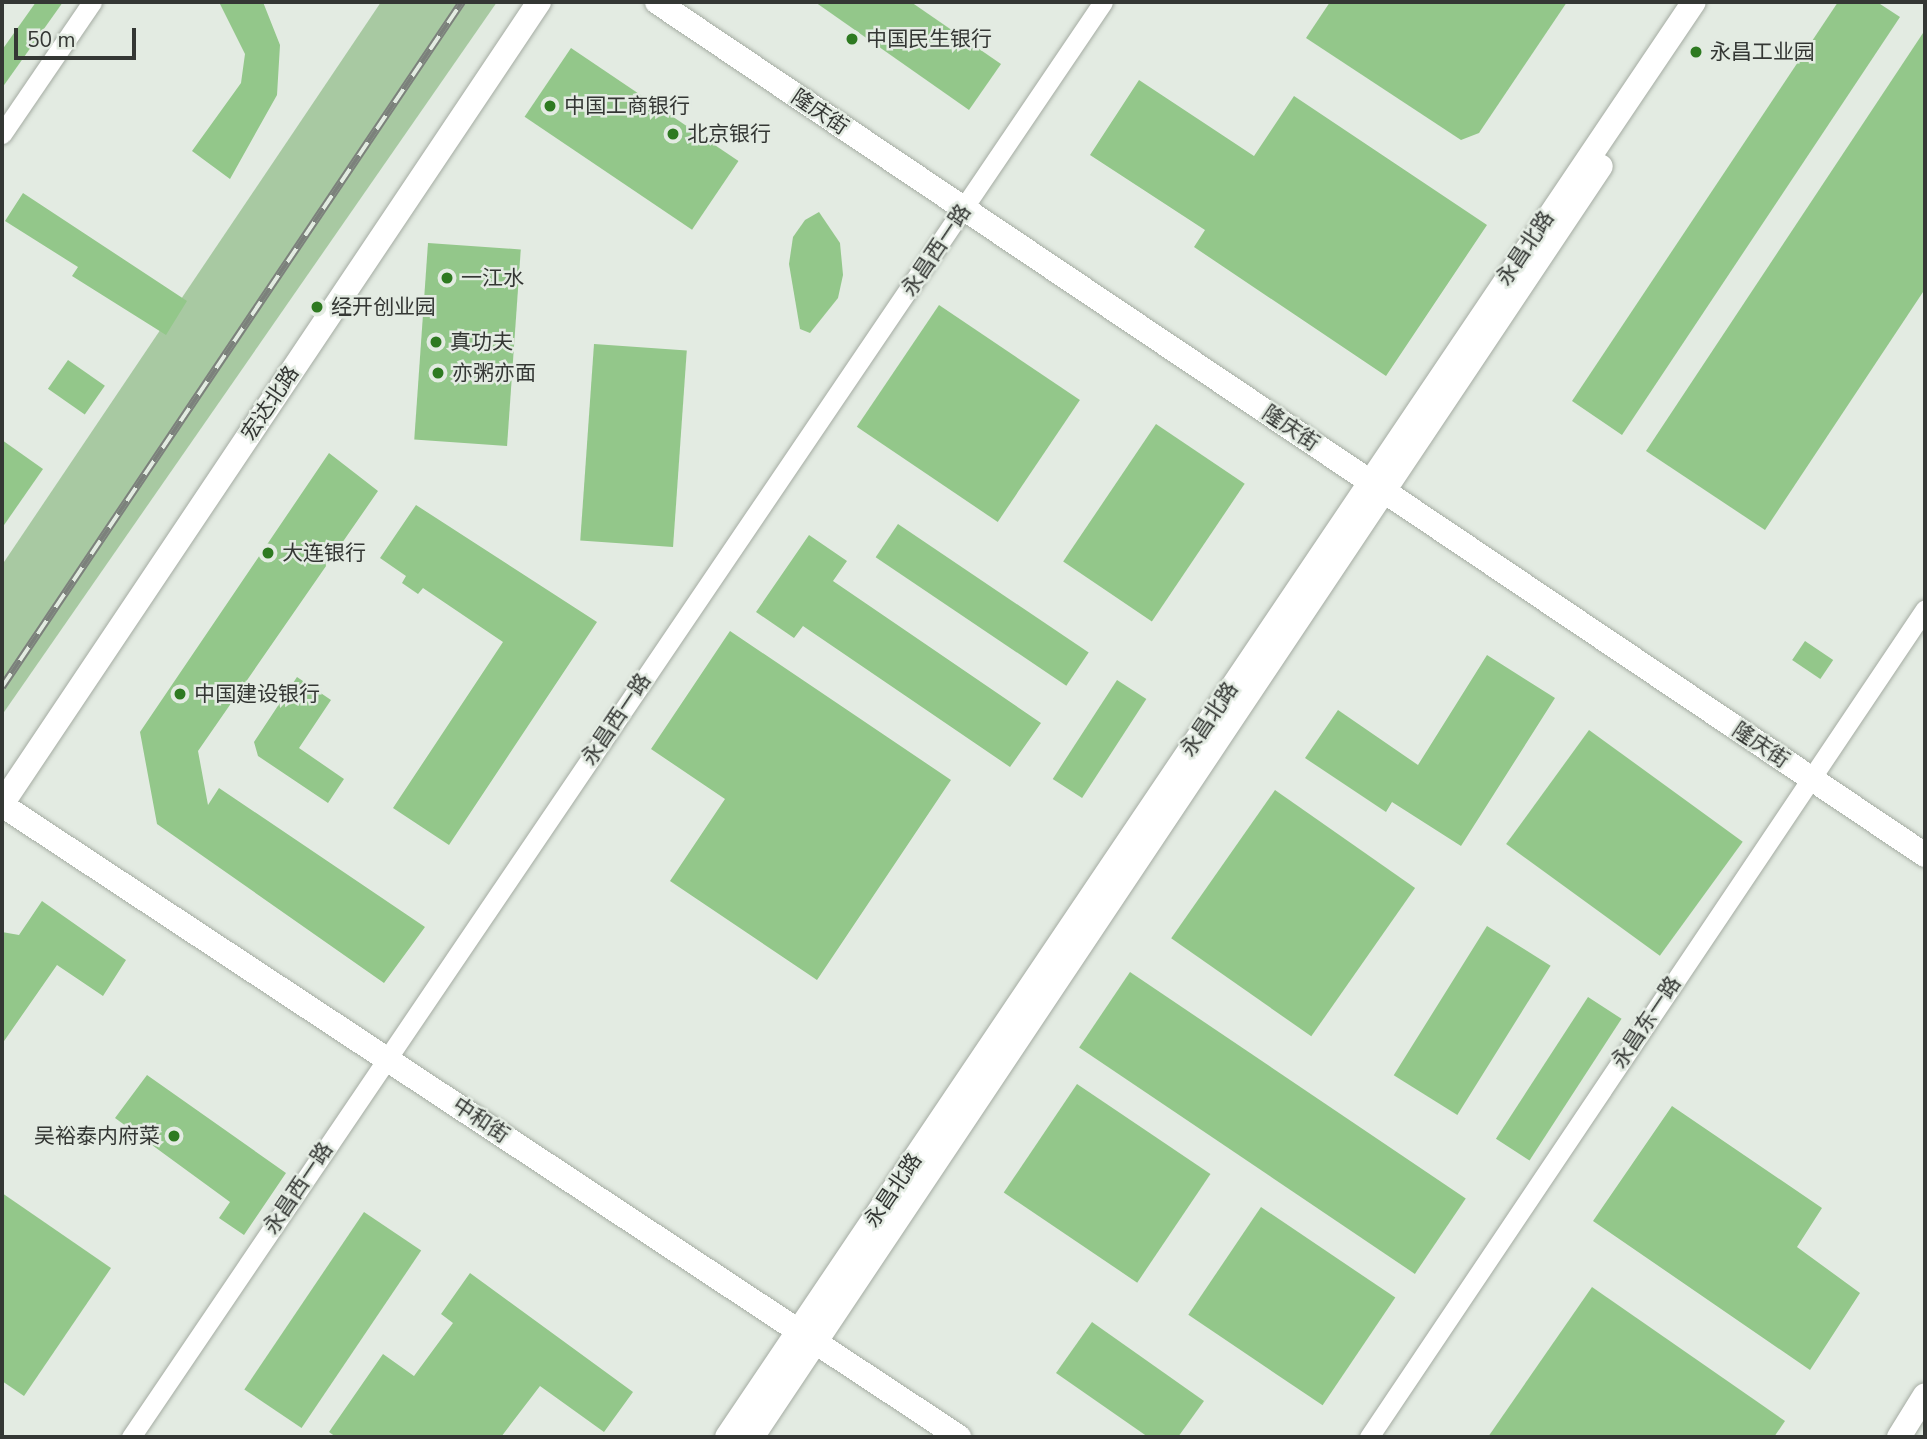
<!DOCTYPE html>
<html>
<head>
<meta charset="utf-8">
<style>
  body { margin:0 }
  #map { position:relative; width:1927px; height:1439px; overflow:hidden; background:#e3ebe2; font-family:"Nunito Sans","Noto Sans SC",sans-serif }
  div>[style] { position:absolute }
  [style*='--x'] { left:calc(var(--x)*1px); top:calc(var(--y)*1px); width:calc(var(--w)*1px); rotate:calc(var(--a)*1deg) }
  .green>* { inset:0; background:#a8c9a2 }
  .building>* { inset:0; background:#93c78a; transform-origin:0 0 }
  .roads { filter:drop-shadow(0 0 2px #a5aca3) drop-shadow(0 0 2px #a5aca3) }
  .minor>* { height:19px; margin:-9.5px; padding:0 9.5px; transform-origin:9.5px; border-radius:9.5px; background:#fff }
  .tertiary>* { height:24px; margin:-12px; padding:0 12px; transform-origin:12px; border-radius:12px; background:#fff }
  .rail>* { height:8px; margin-top:-4px; transform-origin:0; background:repeating-linear-gradient(90deg,#e3ebe2 0 16px,#7c817c 0 32px); box-sizing:border-box; border-block:2px solid #7c817c }
  .dots>* { width:19px; height:19px; translate:-50% -50%; box-sizing:border-box; border:4px solid #e3ebe2; border-radius:50% }
  span { translate:-50% -50%; white-space:nowrap; text-align:center; line-height:1.15; -webkit-text-stroke:5px #e3ebe2; paint-order:stroke }
  .poi-label { font-size:21px; color:#343734 }
  .left { translate:0 -50%; text-align:left }
  .right { translate:-100% -50%; text-align:right }
  .street-label { font-size:21px; color:#343734 }
  .frame { position:absolute; inset:0; border:4px solid #343734; pointer-events:none }
  .scale { position:absolute; left:14px; top:28px; width:122px; height:32px; box-sizing:border-box; border:4px solid #343734; border-top:0; padding-left:9px; font-size:21px; line-height:24px; white-space:nowrap; color:#343734; -webkit-text-stroke:5px #e3ebe2; paint-order:stroke }
</style>
</head>
<body>
<div id="map">
  <div class="green">
    <div style="clip-path:polygon(381px 2px,497px 2px,2px 715px,2px 565px)"></div>
  </div>
  <div class="building">
    <div style="clip-path:polygon(36px 2px,63px 2px,2px 88px,2px 50px)"></div>
    <div style="clip-path:polygon(219px 2px,263px 2px,280px 45px,277px 95px,230px 179px,192px 151px,241px 83px,245px 54px)"></div>
    <div style="clip-path:polygon(815px 2px,911px 2px,1001px 64px,969px 110px)"></div>
    <div style="clip-path:polygon(1330px 2px,1567px 2px,1479px 133px,1461px 140px,1306px 38px)"></div>
    <div style="clip-path:polygon(1838px 2px,1877px 2px,1900px 17px,1622px 435px,1572px 401px)"></div>
    <div style="clip-path:polygon(1925px 30px,1925px 289px,1765px 530px,1646px 451px)"></div>
    <div style="left:571px;top:48px;width:202px;height:83px;rotate:34deg"></div>
    <div style="clip-path:polygon(1139px 80px,1254px 156px,1294px 96px,1487px 225px,1386px 376px,1194px 247px,1205px 230px,1090px 155px)"></div>
    <div style="clip-path:polygon(23px 193px,187px 301px,166px 335px,72px 276px,78px 267px,5px 221px)"></div>
    <div style="clip-path:polygon(819px 212px,840px 243px,843px 275px,838px 298px,810px 333px,800px 329px,789px 264px,793px 237px,805px 220px)"></div>
    <div style="left:428px;top:243px;width:93px;height:197px;rotate:4deg"></div>
    <div style="left:939px;top:305px;width:170px;height:147px;rotate:34deg"></div>
    <div style="left:594px;top:344px;width:93px;height:197px;rotate:4deg"></div>
    <div style="left:68px;top:360px;width:45px;height:35px;rotate:35deg"></div>
    <div style="left:1156px;top:424px;width:107px;height:166px;rotate:34deg"></div>
    <div style="clip-path:polygon(2px 440px,43px 469px,2px 528px)"></div>
    <div style="clip-path:polygon(329px 453px,378px 491px,198px 751px,208px 805px,219px 788px,425px 927px,384px 983px,157px 824px,140px 732px)"></div>
    <div style="clip-path:polygon(416px 505px,597px 622px,449px 845px,393px 808px,503px 642px,423px 588px,418px 594px,402px 583px,406px 576px,380px 558px)"></div>
    <div style="left:898px;top:524px;width:230px;height:40px;rotate:34deg"></div>
    <div style="clip-path:polygon(809px 535px,847px 561px,833px 581px,1041px 723px,1010px 767px,803px 626px,794px 638px,756px 612px)"></div>
    <div style="clip-path:polygon(730px 631px,951px 780px,817px 980px,670px 881px,725px 799px,651px 749px)"></div>
    <div style="left:1805px;top:641px;width:34px;height:23px;rotate:34deg"></div>
    <div style="clip-path:polygon(1487px 655px,1555px 698px,1461px 846px,1392px 802px,1386px 812px,1305px 758px,1338px 710px,1418px 765px)"></div>
    <div style="clip-path:polygon(297px 677px,331px 700px,299px 748px,344px 779px,328px 803px,258px 756px,254px 742px)"></div>
    <div style="left:1117px;top:680px;width:35px;height:118px;rotate:33deg"></div>
    <div style="left:1589px;top:730px;width:190px;height:141px;rotate:36deg"></div>
    <div style="left:1275px;top:790px;width:171px;height:181px;rotate:35deg"></div>
    <div style="clip-path:polygon(42px 901px,126px 960px,103px 996px,57px 965px,2px 1044px,2px 932px,19px 935px)"></div>
    <div style="left:1487px;top:926px;width:75px;height:176px;rotate:32deg"></div>
    <div style="left:1130px;top:972px;width:405px;height:91px;rotate:34deg"></div>
    <div style="left:1588px;top:997px;width:40px;height:169px;rotate:33deg"></div>
    <div style="clip-path:polygon(147px 1075px,286px 1173px,244px 1235px,219px 1218px,230px 1202px,115px 1118px)"></div>
    <div style="left:1077px;top:1084px;width:161px;height:131px;rotate:34deg"></div>
    <div style="clip-path:polygon(1672px 1106px,1822px 1208px,1797px 1247px,1860px 1293px,1810px 1370px,1593px 1221px)"></div>
    <div style="clip-path:polygon(2px 1193px,111px 1268px,24px 1396px,2px 1381px)"></div>
    <div style="left:1261px;top:1207px;width:162px;height:130px;rotate:34deg"></div>
    <div style="left:364px;top:1212px;width:69px;height:214px;rotate:34deg"></div>
    <div style="clip-path:polygon(470px 1273px,633px 1392px,604px 1432px,540px 1386px,501px 1437px,336px 1437px,329px 1432px,383px 1354px,414px 1376px,453px 1323px,441px 1314px)"></div>
    <div style="clip-path:polygon(1592px 1287px,1785px 1421px,1774px 1437px,1488px 1437px)"></div>
    <div style="clip-path:polygon(1092px 1322px,1204px 1401px,1178px 1437px,1148px 1437px,1056px 1373px)"></div>
  </div>
  <div class="roads">
    <div class="minor">
      <div style="--x:2;--y:134;--w:160;--a:-55.7"></div>
      <div style="--x:131;--y:1437;--w:1733;--a:-55.89"></div>
      <div style="--x:1369;--y:1437;--w:997;--a:-56.12"></div>
    </div>
    <div class="tertiary">
      <div style="--x:657;--y:2;--w:1528;--a:33.93"></div>
      <div style="--x:2;--y:804;--w:965;--a:-56.19"></div>
      <div style="--x:2;--y:805;--w:1147;--a:33.44"></div>
      <div style="--x:727;--y:1437;--w:1730;--a:-56.03"></div>
      <div style="--x:752;--y:1437;--w:1528;--a:-56.26"></div>
      <div style="--x:1899;--y:1437;--w:49;--a:-58.2"></div>
    </div>
  </div>
  <div class="rail">
    <div style="--x:2;--y:687;--w:825;--a:-56.12"></div>
  </div>
  <div class="dots">
    <div style="left:852px;top:39px;background:#2e7a21"></div>
    <div style="left:1696px;top:52px;background:#2e7a21"></div>
    <div style="left:550px;top:106px;background:#2e7a21"></div>
    <div style="left:673px;top:134px;background:#2e7a21"></div>
    <div style="left:447px;top:278px;background:#2e7a21"></div>
    <div style="left:317px;top:307px;background:#2e7a21"></div>
    <div style="left:436px;top:342px;background:#2e7a21"></div>
    <div style="left:438px;top:373px;background:#2e7a21"></div>
    <div style="left:268px;top:553px;background:#2e7a21"></div>
    <div style="left:180px;top:694px;background:#2e7a21"></div>
    <div style="left:174px;top:1136px;background:#2e7a21"></div>
  </div>
  <div class="poi-label">
    <span class="left" style="left:866px;top:39px">中国民生银行</span>
    <span class="left" style="left:1710px;top:52px">永昌工业园</span>
    <span class="left" style="left:564px;top:106px">中国工商银行</span>
    <span class="left" style="left:687px;top:134px">北京银行</span>
    <span class="left" style="left:461px;top:278px">一江水</span>
    <span class="left" style="left:331px;top:307px">经开创业园</span>
    <span class="left" style="left:450px;top:342px">真功夫</span>
    <span class="left" style="left:452px;top:373px">亦粥亦面</span>
    <span class="left" style="left:282px;top:553px">大连银行</span>
    <span class="left" style="left:194px;top:694px">中国建设银行</span>
    <span class="right" style="left:160px;top:1136px">吴裕泰内府菜</span>
  </div>
  <div class="street-label">
    <span style="left:820px;top:112px;rotate:34deg">隆庆街</span>
    <span style="left:1525px;top:248px;rotate:-56deg">永昌北路</span>
    <span style="left:936px;top:250px;rotate:-56deg">永昌西一路</span>
    <span style="left:270px;top:403px;rotate:-56deg">宏达北路</span>
    <span style="left:1291px;top:428px;rotate:34deg">隆庆街</span>
    <span style="left:616px;top:719px;rotate:-56deg">永昌西一路</span>
    <span style="left:1209px;top:719px;rotate:-56deg">永昌北路</span>
    <span style="left:1761px;top:745px;rotate:34deg">隆庆街</span>
    <span style="left:1646px;top:1022px;rotate:-56deg">永昌东一路</span>
    <span style="left:481px;top:1120px;rotate:34deg">中和街</span>
    <span style="left:298px;top:1188px;rotate:-56deg">永昌西一路</span>
    <span style="left:893px;top:1190px;rotate:-56deg">永昌北路</span>
  </div>
  <div class="frame"></div>
  <div class="scale">50 m</div>
</div>
</body>
</html>
